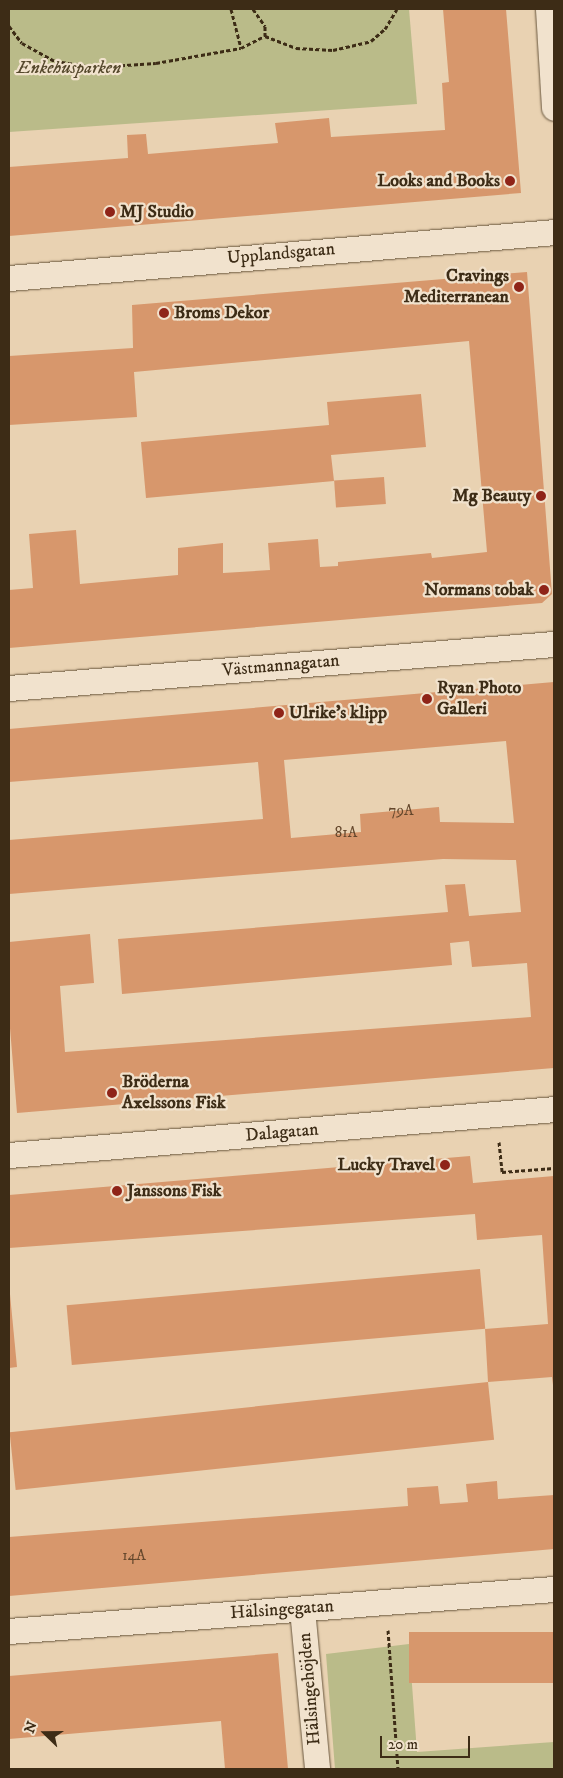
<!DOCTYPE html>
<html>
<head>
<meta charset="utf-8">
<style>
  body { margin:0 }
  #map { position:relative; width:563px; height:1778px; overflow:hidden; background:#e9d2b2; font-family:"IM FELL DW Pica",serif }
  div>[style] { position:absolute }
  [style*='--x'] { left:calc(var(--x)*1px); top:calc(var(--y)*1px); width:calc(var(--w)*1px); rotate:calc(var(--a)*1deg) }
  .green>* { inset:0; background:#babb89 }
  .building>* { inset:0; background:#d7976c; transform-origin:0 0 }
  .path>* { height:3px; margin-top:-1.5px; transform-origin:0; background:repeating-linear-gradient(90deg,#3d2c16 0 4px,transparent 0 6.5px) }
  .roads { filter:drop-shadow(0 0 1px #68563d) drop-shadow(0 0 1px #68563d) }
  .street>* { height:25px; margin:-12.5px; padding:0 12.5px; transform-origin:12.5px; border-radius:12.5px; background:#f1e2cd }
  .dots>* { width:14px; height:14px; translate:-50% -50%; box-sizing:border-box; border:2px solid #f1e2cd; border-radius:50% }
  span { translate:-50% -50%; white-space:nowrap; text-align:center; line-height:1.15; -webkit-text-stroke:4.5px #f1e2cd; paint-order:stroke }
  .number-label { font-size:15px; color:#64472c }
  .number-label span { -webkit-text-stroke-width:0 }
  .park-label { font-size:18px; color:#56492d; font-style:italic }
  .poi-label { font-size:18px; color:#3d2c16; font-weight:700 }
  .right { translate:-100% -50%; text-align:right }
  .left { translate:0 -50%; text-align:left }
  .street-label { font-size:18px; color:#3d2c16 }
  .frame { position:absolute; inset:0; border:10px solid #3d2c16; pointer-events:none }
  .north { position:absolute; left:20px; top:1708px; width:50px; height:50px; -webkit-text-stroke:4px #f1e2cd; paint-order:stroke; rotate:292deg; font-size:14px; font-weight:700; line-height:20px; text-align:center; color:#3d2c16 }
  .north::after { content:''; display:block; margin:auto; width:18px; height:22px; background:#3d2c16; clip-path:polygon(50% 0,100% 100%,50% 72%,0 100%) }
  .scale { position:absolute; left:380px; top:1736px; width:90px; height:22px; box-sizing:border-box; border:2px solid #3d2c16; border-top:0; padding-left:6px; font-size:15px; line-height:18px; white-space:nowrap; color:#3d2c16; -webkit-text-stroke:4px #f1e2cd; paint-order:stroke }
</style>
</head>
<body>
<div id="map">
  <div class="green">
    <div style="clip-path:polygon(9px 9px,409px 9px,417px 104px,9px 132px)"></div>
    <div style="clip-path:polygon(409px 1644px,417px 1752px,554px 1742px,554px 1769px,335px 1769px,326px 1654px)"></div>
  </div>
  <div class="building">
    <div style="clip-path:polygon(443px 9px,506px 9px,521px 193px,9px 236px,9px 167px,128px 158px,127px 135px,146px 134px,148px 154px,278px 143px,275px 123px,329px 118px,331px 137px,445px 130px,442px 83px,449px 82px)"></div>
    <div style="clip-path:polygon(527px 272px,552px 594px,542px 603px,9px 648px,9px 590px,33px 588px,29px 534px,76px 530px,80px 584px,178px 575px,178px 548px,223px 543px,223px 573px,270px 570px,268px 543px,318px 539px,320px 567px,338px 566px,338px 562px,431px 553px,432px 558px,487px 552px,469px 341px,134px 372px,137px 417px,9px 425px,9px 356px,133px 348px,132px 305px)"></div>
    <div style="clip-path:polygon(421px 394px,426px 447px,331px 455px,334px 481px,146px 498px,141px 442px,329px 425px,327px 402px)"></div>
    <div style="left:384px;top:477px;width:27px;height:50px;rotate:86deg"></div>
    <div style="clip-path:polygon(evenodd,554px 682px,554px 1068px,17px 1113px,9px 1016px,9px 942px,90px 934px,94px 983px,60px 986px,65px 1052px,531px 1017px,527px 963px,472px 967px,469px 941px,450px 943px,452px 965px,122px 994px,118px 939px,448px 912px,445px 885px,465px 884px,469px 916px,521px 912px,516px 860px,443px 859px,9px 894px,9px 840px,263px 819px,258px 762px,9px 782px,9px 729px,554px 682px,506px 741px,514px 823px,440px 822px,439px 807px,360px 814px,361px 832px,291px 838px,284px 760px,506px 741px)"></div>
    <div style="clip-path:polygon(470px 1156px,473px 1183px,554px 1176px,554px 1393px,552px 1377px,488px 1382px,485px 1329px,548px 1324px,542px 1235px,477px 1240px,475px 1214px,9px 1248px,9px 1195px)"></div>
    <div style="left:480px;top:1269px;width:60px;height:415px;rotate:85deg"></div>
    <div style="clip-path:polygon(9px 1284px,17px 1367px,9px 1368px)"></div>
    <div style="left:488px;top:1382px;width:58px;height:481px;rotate:84deg"></div>
    <div style="clip-path:polygon(497px 1481px,498px 1499px,554px 1495px,554px 1549px,9px 1596px,9px 1537px,408px 1506px,407px 1488px,438px 1486px,440px 1504px,468px 1502px,466px 1484px)"></div>
    <div style="left:554px;top:1632px;width:51px;height:145px;rotate:90deg"></div>
    <div style="clip-path:polygon(278px 1653px,288px 1769px,225px 1769px,221px 1721px,9px 1739px,9px 1676px)"></div>
  </div>
  <div class="path">
    <div style="--x:231;--y:9;--w:40;--a:75.6"></div>
    <div style="--x:253;--y:9;--w:21;--a:55"></div>
    <div style="--x:265;--y:26;--w:10;--a:90"></div>
    <div style="--x:9;--y:26;--w:21;--a:53"></div>
    <div style="--x:22;--y:43;--w:38;--a:29"></div>
    <div style="--x:55;--y:61;--w:40;--a:8.5"></div>
    <div style="--x:95;--y:67;--w:61;--a:-3.8"></div>
    <div style="--x:156;--y:63;--w:86;--a:-10"></div>
    <div style="--x:241;--y:48;--w:27;--a:-27"></div>
    <div style="--x:265;--y:36;--w:33;--a:21"></div>
    <div style="--x:296;--y:48;--w:37;--a:3"></div>
    <div style="--x:333;--y:50;--w:39;--a:-13"></div>
    <div style="--x:371;--y:41;--w:18;--a:-41"></div>
    <div style="--x:385;--y:29;--w:23;--a:-59"></div>
    <div style="--x:499;--y:1142;--w:30;--a:84"></div>
    <div style="--x:502;--y:1172;--w:52;--a:-4.4"></div>
    <div style="--x:388;--y:1630;--w:139;--a:85.9"></div>
  </div>
  <div class="roads">
    <div class="street">
      <div style="--x:548;--y:9;--w:99;--a:86.5"></div>
      <div style="--x:9;--y:278;--w:547;--a:-4.82"></div>
      <div style="--x:9;--y:688;--w:547;--a:-4.62"></div>
      <div style="--x:9;--y:1155;--w:547;--a:-4.82"></div>
      <div style="--x:302;--y:1609;--w:161;--a:84.6"></div>
      <div style="--x:9;--y:1631;--w:547;--a:-4.41"></div>
    </div>
  </div>
  <div class="dots">
    <div style="left:510px;top:181px;background:#8f2418"></div>
    <div style="left:110px;top:212px;background:#8f2418"></div>
    <div style="left:519px;top:287px;background:#8f2418"></div>
    <div style="left:164px;top:313px;background:#8f2418"></div>
    <div style="left:541px;top:496px;background:#8f2418"></div>
    <div style="left:544px;top:590px;background:#8f2418"></div>
    <div style="left:427px;top:699px;background:#8f2418"></div>
    <div style="left:279px;top:713px;background:#8f2418"></div>
    <div style="left:112px;top:1093px;background:#8f2418"></div>
    <div style="left:445px;top:1165px;background:#8f2418"></div>
    <div style="left:117px;top:1191px;background:#8f2418"></div>
  </div>
  <div class="number-label">
    <span style="left:401px;top:811px">79A</span>
    <span style="left:346px;top:833px">81A</span>
    <span style="left:134px;top:1556px">14A</span>
  </div>
  <div class="park-label">
    <span style="left:69px;top:68px">Enkehusparken</span>
  </div>
  <div class="poi-label">
    <span class="right" style="left:500px;top:181px">Looks and Books</span>
    <span class="left" style="left:120px;top:212px">MJ Studio</span>
    <span class="right" style="left:509px;top:287px">Cravings<br>Mediterranean</span>
    <span class="left" style="left:174px;top:313px">Broms Dekor</span>
    <span class="right" style="left:531px;top:496px">Mg Beauty</span>
    <span class="right" style="left:534px;top:590px">Normans tobak</span>
    <span class="left" style="left:437px;top:699px">Ryan Photo<br>Galleri</span>
    <span class="left" style="left:289px;top:713px">Ulrike's klipp</span>
    <span class="left" style="left:122px;top:1093px">Bröderna<br>Axelssons Fisk</span>
    <span class="right" style="left:435px;top:1165px">Lucky Travel</span>
    <span class="left" style="left:127px;top:1191px">Janssons Fisk</span>
  </div>
  <div class="street-label">
    <span style="left:281px;top:254px;rotate:-5deg">Upplandsgatan</span>
    <span style="left:281px;top:666px;rotate:-5deg">Västmannagatan</span>
    <span style="left:282px;top:1133px;rotate:-5deg">Dalagatan</span>
    <span style="left:282px;top:1610px;rotate:-4deg">Hälsingegatan</span>
    <span style="left:310px;top:1689px;rotate:-95deg">Hälsingehöjden</span>
  </div>
  <div class="frame"></div>
  <div class="north">N</div>
  <div class="scale">20 m</div>
</div>
</body>
</html>
